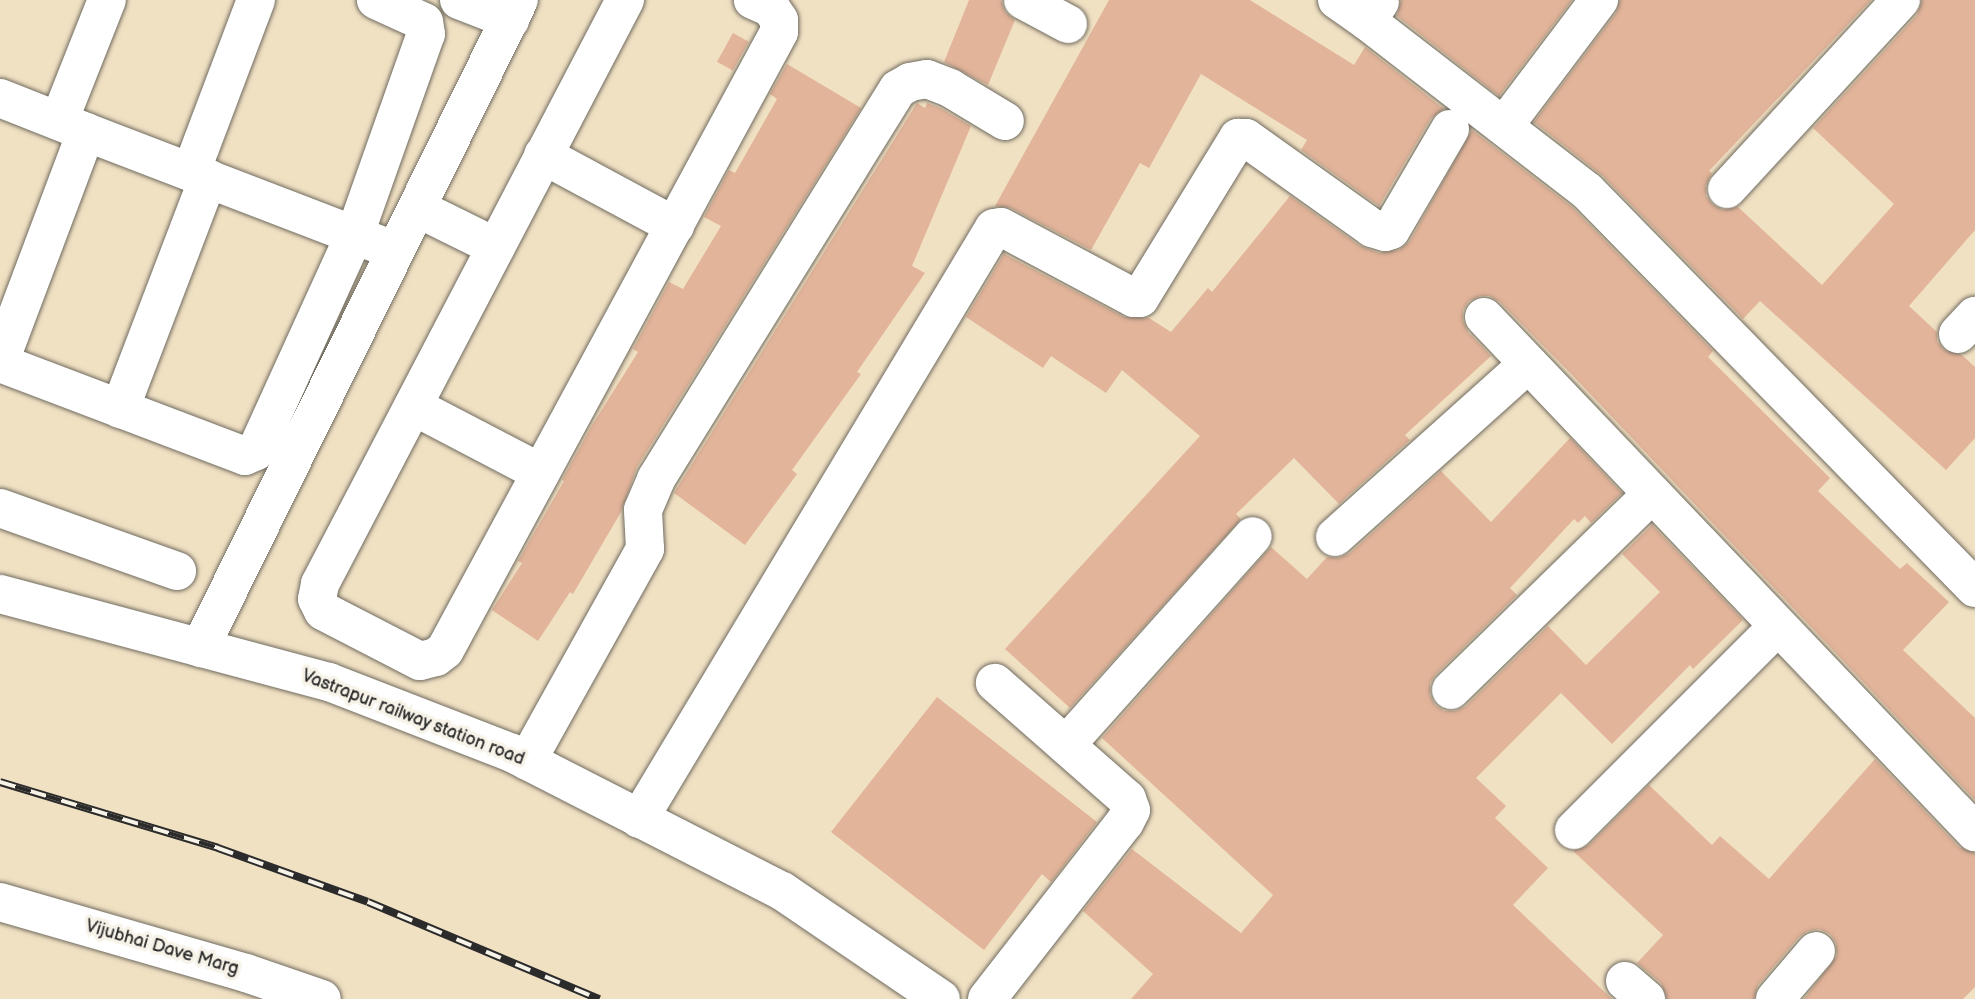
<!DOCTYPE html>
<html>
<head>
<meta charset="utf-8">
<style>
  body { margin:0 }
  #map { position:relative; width:1975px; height:999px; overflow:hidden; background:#f1e1c3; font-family:"Balsamiq Sans",sans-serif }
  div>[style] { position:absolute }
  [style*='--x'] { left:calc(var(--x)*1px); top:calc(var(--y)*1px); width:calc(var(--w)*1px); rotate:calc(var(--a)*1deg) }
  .building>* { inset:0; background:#e2b49a; transform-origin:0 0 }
  .roads { filter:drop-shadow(0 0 2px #706b60) drop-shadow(0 0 2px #706b60) }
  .street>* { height:38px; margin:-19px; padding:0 19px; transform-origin:19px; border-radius:19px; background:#fff }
  .secondary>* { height:38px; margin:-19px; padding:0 19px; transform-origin:19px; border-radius:19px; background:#fff }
  .rail>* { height:8px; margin-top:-4px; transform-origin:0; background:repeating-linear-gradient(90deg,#f7f3e8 0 16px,#2b2b2b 0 32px); box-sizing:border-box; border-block:2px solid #2b2b2b }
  span { translate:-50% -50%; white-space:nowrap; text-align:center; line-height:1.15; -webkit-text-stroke:7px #f7f3e8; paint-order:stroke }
  .street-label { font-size:18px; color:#2b2b2b }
</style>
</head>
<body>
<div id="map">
  <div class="building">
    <div style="clip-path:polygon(969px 0,1001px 0,1005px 12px,1015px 20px,988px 85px,944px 62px)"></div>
    <div style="clip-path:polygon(1109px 0,1250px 0,1354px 65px,1365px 47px,1444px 109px,1431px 118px,1379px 206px,1301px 150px,1307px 140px,1201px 74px,1149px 168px,1140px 163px,1091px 250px,1011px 208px,995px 206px)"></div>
    <div style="clip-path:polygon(1401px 0,1572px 0,1499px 96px,1397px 16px)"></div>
    <div style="clip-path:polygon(1620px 0,1871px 0,1709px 171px,1712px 173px,1706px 185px,1706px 196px,1713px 205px,1723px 210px,1738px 207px,1822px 285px,1894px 204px,1813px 128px,1917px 15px,1922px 0,1975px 0,1975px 230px,1909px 306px,1937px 332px,1937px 341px,1944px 350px,1962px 355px,1975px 367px,1975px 438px,1946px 470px,1760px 301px,1743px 319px,1603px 176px,1534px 122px,1616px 13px)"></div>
    <div style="left:733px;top:33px;width:18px;height:33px;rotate:29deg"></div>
    <div style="clip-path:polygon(787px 64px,861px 108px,637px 467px,621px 512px,573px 594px,570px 592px,538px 641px,492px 610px,522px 563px,518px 561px,564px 481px,562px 480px,591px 427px,638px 352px,633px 349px,669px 282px,683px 289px,721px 226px,704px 217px,729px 170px,735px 173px,777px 99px,770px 94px)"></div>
    <div style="clip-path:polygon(917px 103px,925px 108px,927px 103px,940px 108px,971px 126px,912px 266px,925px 273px,857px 372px,861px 374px,792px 470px,797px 474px,745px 545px,674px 493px)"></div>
    <div style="clip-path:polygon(1472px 130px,1572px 207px,1713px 351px,1708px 357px,1830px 478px,1818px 491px,1900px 569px,1907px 563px,1949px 602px,1903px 650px,1975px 718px,1975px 800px,1577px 380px,1500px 302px,1489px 296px,1480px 296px,1469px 301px,1463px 310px,1463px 321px,1468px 332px,1491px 356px,1405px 435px,1410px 440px,1339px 504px,1294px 458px,1236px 514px,1241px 519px,1070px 708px,1005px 649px,1200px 436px,1122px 370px,1106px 393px,1051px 356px,1043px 368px,966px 317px,1004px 254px,1124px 317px,1149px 318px,1171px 332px,1208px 288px,1212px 292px,1290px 196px,1360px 246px,1379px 253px,1399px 250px,1410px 241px)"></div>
    <div style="clip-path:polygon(1570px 438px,1622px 493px,1591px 523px,1585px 516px,1578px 523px,1574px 519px,1510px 588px,1517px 595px,1435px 675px,1430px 683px,1430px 695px,1435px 705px,1444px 711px,1456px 711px,1466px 706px,1548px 626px,1586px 665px,1660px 592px,1622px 554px,1652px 525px,1743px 620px,1693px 669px,1690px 665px,1612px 744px,1561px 693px,1476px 778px,1506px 806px,1495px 818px,1548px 868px,1513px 905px,1612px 999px,1131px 999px,1153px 974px,1083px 911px,1132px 849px,1241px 933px,1273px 895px,1102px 738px,1271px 547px,1307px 579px,1327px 557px,1339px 558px,1350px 553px,1441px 471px,1491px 522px)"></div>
    <div style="clip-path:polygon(937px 697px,1097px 822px,1051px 882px,1042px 874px,984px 950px,831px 832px)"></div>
    <div style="clip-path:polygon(1875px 759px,1959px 847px,1975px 853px,1975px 987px,1963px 999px,1804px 999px,1837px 956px,1836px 943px,1830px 934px,1819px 929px,1808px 931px,1799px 937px,1758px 985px,1754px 999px,1667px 999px,1661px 983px,1637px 963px,1663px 935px,1573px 851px,1589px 845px,1649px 785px,1712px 845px,1720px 836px,1769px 879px)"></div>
  </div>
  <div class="roads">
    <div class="street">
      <div style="--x:459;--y:0;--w:55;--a:21.4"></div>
      <div style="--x:625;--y:0;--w:659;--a:117.58"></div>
      <div style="--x:320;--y:584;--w:15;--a:101"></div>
      <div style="--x:317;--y:599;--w:13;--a:63"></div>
      <div style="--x:323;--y:611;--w:109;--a:27.3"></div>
      <div style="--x:420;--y:661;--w:16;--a:-14"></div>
      <div style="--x:436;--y:657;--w:11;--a:-38"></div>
      <div style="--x:445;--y:650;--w:702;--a:-61.61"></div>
      <div style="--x:779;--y:32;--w:12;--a:-90"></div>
      <div style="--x:779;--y:20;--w:14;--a:-124"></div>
      <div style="--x:771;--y:8;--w:20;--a:-156"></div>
      <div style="--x:1023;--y:0;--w:51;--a:28.1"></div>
      <div style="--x:1337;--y:0;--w:37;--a:35"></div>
      <div style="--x:1367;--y:21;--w:23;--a:-56"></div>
      <div style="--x:1367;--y:21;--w:278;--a:37.7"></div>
      <div style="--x:1587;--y:191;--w:555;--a:45.66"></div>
      <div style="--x:0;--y:98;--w:87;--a:21.6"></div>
      <div style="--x:59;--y:121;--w:130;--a:-68.4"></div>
      <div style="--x:1504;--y:126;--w:158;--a:-53"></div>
      <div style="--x:543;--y:155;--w:150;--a:28.3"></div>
      <div style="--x:191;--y:172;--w:184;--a:-69.3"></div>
      <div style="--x:1727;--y:189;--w:257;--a:-47.4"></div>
      <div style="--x:417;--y:208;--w:88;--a:26.3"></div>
      <div style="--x:1484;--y:317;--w:712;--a:46.37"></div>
      <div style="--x:1958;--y:334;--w:25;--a:-47"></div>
      <div style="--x:0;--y:361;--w:245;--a:-69.4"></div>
      <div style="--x:86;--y:132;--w:313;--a:21"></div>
      <div style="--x:0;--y:363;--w:262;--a:20.8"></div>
      <div style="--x:245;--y:456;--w:12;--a:-24"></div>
      <div style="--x:256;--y:451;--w:239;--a:-65.5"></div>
      <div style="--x:355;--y:234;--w:212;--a:-70.5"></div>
      <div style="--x:426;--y:34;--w:12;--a:-99"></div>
      <div style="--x:424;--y:22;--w:53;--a:-155.4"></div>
      <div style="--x:413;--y:406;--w:144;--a:27.6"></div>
      <div style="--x:120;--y:409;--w:247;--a:-69.1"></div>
      <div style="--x:0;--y:508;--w:188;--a:19.6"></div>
      <div style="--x:1335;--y:537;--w:259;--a:-41.9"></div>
      <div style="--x:200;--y:648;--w:722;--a:-63.79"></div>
      <div style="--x:1451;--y:690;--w:281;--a:-44.3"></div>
      <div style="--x:1066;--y:745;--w:280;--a:-48.2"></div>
      <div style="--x:527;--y:761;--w:243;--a:-60.9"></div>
      <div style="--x:645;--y:549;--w:39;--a:-93"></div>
      <div style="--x:643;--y:510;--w:34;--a:-67"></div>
      <div style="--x:656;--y:479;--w:459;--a:-58.2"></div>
      <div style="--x:898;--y:89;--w:14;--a:-30"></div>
      <div style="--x:910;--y:82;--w:17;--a:-10"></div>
      <div style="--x:927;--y:79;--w:25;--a:21"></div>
      <div style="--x:950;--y:88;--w:64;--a:31"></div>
      <div style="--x:639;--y:819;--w:689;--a:-59.01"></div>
      <div style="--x:994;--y:228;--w:7;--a:-8"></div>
      <div style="--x:1001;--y:227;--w:151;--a:28.1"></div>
      <div style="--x:1134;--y:298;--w:6;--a:0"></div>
      <div style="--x:1140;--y:298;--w:188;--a:-58.5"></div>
      <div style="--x:1238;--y:138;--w:8;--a:0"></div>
      <div style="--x:1246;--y:138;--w:155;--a:35.5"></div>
      <div style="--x:1372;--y:228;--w:14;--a:17"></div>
      <div style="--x:1385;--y:232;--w:6;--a:-18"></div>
      <div style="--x:1391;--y:230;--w:117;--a:-59.7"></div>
      <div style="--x:1574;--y:830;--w:288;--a:-45"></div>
      <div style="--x:1625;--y:981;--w:28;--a:41"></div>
      <div style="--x:987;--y:999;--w:224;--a:-52.1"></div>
      <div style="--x:1125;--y:822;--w:13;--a:-63"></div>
      <div style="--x:1131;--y:810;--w:12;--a:-110"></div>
      <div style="--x:1127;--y:799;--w:176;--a:-138.7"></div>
      <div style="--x:1775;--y:999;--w:63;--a:-49.5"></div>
    </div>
    <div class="secondary">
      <div style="--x:0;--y:594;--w:341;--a:15"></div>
      <div style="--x:329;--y:682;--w:196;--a:21.2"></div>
      <div style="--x:512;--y:753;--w:303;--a:27.1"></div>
      <div style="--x:782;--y:891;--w:192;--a:34.2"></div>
      <div style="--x:0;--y:902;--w:256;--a:16.1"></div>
      <div style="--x:246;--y:973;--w:80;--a:18.9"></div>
    </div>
  </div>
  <div class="rail">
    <div style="--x:0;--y:782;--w:228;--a:16.8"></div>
    <div style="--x:218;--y:848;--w:159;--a:19.8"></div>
    <div style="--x:368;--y:902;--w:251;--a:22.8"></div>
  </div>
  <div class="street-label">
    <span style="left:413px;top:718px;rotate:21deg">Vastrapur railway station road</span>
    <span style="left:162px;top:948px;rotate:16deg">Vijubhai Dave Marg</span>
  </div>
</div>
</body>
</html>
